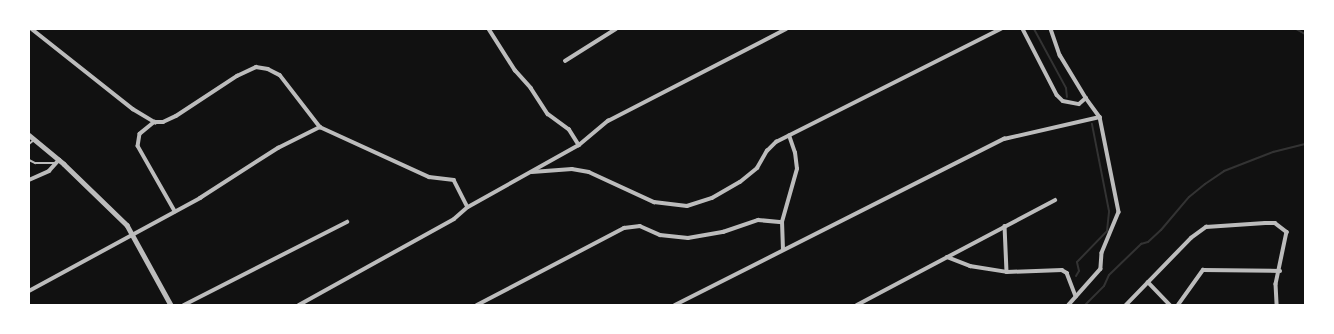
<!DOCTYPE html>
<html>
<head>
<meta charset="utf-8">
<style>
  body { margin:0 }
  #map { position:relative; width:1334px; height:334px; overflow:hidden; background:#111; font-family:"Open Sans",sans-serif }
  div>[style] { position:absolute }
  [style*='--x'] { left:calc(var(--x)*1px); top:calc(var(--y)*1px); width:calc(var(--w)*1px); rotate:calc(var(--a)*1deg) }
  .stream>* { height:2px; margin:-1px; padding:0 1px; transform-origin:1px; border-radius:1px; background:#333 }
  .service>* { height:2px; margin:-1px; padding:0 1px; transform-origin:1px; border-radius:1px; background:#bcbcbc }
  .minor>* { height:3.5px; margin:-1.75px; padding:0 1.75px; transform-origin:1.75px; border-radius:1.75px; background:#bcbcbc }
  .tertiary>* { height:4.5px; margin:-2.25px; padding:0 2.25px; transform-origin:2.25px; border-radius:2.25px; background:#bcbcbc }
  span { translate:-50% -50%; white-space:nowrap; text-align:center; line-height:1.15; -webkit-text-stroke:4px #fff; paint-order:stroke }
  .frame { position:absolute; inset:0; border:30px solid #fff; pointer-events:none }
</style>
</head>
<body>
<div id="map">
  <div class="stream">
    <div style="--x:1034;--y:29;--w:67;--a:61.5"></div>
    <div style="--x:1066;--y:88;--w:9;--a:84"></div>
    <div style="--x:1296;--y:29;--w:10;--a:29"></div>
    <div style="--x:1076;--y:276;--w:6;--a:-59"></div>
    <div style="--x:1079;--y:271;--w:9;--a:-103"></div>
    <div style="--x:1077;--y:262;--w:43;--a:-45.9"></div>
    <div style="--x:1107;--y:231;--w:20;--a:-84"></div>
    <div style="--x:1109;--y:211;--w:89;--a:-101.1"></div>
    <div style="--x:1085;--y:305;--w:27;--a:-45"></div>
    <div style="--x:1104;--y:286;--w:12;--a:-66"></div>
    <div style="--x:1109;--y:275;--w:45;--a:-44.1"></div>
    <div style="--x:1141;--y:244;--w:7;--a:-16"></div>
    <div style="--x:1148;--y:242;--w:18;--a:-43"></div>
    <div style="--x:1161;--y:230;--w:43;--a:-49.7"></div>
    <div style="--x:1189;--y:197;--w:21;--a:-39"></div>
    <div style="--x:1205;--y:184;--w:23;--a:-34"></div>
    <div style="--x:1224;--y:171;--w:53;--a:-21.2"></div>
    <div style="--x:1273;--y:152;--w:33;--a:-14"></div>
  </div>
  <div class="service">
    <div style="--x:29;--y:144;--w:6;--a:-39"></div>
    <div style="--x:29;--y:160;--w:7;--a:27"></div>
    <div style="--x:35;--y:163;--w:20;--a:0"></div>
  </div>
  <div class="minor">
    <div style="--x:32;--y:29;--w:129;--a:38.4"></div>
    <div style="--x:133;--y:109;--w:26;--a:31"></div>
    <div style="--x:155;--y:122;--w:8;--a:0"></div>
    <div style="--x:163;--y:122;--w:14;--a:-25"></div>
    <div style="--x:176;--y:116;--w:73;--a:-33.3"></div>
    <div style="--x:237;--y:76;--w:21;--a:-25"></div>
    <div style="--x:256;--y:67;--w:12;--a:9"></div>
    <div style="--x:268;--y:69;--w:13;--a:27"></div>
    <div style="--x:280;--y:75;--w:66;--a:52.4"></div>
    <div style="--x:489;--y:29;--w:49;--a:57.6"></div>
    <div style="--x:515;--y:70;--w:24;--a:48"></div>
    <div style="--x:531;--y:88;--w:31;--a:57"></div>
    <div style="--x:548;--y:114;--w:26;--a:36"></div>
    <div style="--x:569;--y:129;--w:19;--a:58"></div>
    <div style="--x:1023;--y:29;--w:74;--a:62.7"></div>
    <div style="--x:1057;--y:95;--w:8;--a:45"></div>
    <div style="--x:1063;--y:101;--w:16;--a:11"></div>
    <div style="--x:1079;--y:104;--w:9;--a:-41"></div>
    <div style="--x:1086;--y:98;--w:24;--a:54"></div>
    <div style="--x:1100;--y:117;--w:97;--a:78.7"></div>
    <div style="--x:1119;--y:212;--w:44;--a:112.5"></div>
    <div style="--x:1102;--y:253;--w:16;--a:94"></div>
    <div style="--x:1101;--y:269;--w:48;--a:131.6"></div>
    <div style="--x:1051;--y:29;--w:28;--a:71"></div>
    <div style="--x:1060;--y:55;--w:50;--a:58.8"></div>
    <div style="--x:565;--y:61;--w:60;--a:-32.1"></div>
    <div style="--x:155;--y:122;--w:19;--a:141"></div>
    <div style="--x:140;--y:134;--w:12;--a:99"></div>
    <div style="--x:138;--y:146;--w:75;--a:60.4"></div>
    <div style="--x:320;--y:127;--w:120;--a:24.6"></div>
    <div style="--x:429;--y:177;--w:25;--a:7"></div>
    <div style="--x:454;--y:180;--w:30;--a:63"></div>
    <div style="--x:532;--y:172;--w:40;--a:-4.3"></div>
    <div style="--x:572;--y:169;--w:17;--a:10"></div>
    <div style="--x:589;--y:172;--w:72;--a:24.8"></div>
    <div style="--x:654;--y:202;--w:33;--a:7"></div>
    <div style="--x:687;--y:206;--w:26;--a:-18"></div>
    <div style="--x:712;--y:198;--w:32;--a:-30"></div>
    <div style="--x:740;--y:182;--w:22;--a:-39"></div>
    <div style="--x:757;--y:168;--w:20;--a:-60"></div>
    <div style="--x:767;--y:151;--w:13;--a:-45"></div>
    <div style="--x:776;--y:142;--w:252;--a:-26.7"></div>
    <div style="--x:29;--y:180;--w:22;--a:-24"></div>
    <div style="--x:49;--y:171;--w:15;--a:-48"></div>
    <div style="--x:1005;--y:226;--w:46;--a:87.5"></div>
    <div style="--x:1007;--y:272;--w:55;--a:-2.1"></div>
    <div style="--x:1062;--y:270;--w:6;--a:31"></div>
    <div style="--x:1067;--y:273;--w:25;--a:69"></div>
    <div style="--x:783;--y:250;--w:28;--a:-92"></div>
    <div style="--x:782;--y:222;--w:55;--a:-74.2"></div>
    <div style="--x:797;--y:169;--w:16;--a:-97"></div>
    <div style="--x:795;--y:153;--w:18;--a:-109"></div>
    <div style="--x:947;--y:257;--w:25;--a:21"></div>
    <div style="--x:970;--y:266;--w:37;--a:9"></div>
    <div style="--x:1148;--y:282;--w:32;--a:46"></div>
    <div style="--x:29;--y:291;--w:195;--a:-28.5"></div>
    <div style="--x:200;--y:198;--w:93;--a:-32.7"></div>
    <div style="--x:278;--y:148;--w:47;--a:-26.6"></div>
    <div style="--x:184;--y:305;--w:183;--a:-27"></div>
    <div style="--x:299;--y:305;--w:177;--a:-29"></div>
    <div style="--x:454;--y:219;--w:18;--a:-41"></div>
    <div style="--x:468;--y:207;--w:127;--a:-29.2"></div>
    <div style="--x:579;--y:145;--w:38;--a:-40"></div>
    <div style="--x:608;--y:121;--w:200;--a:-27.3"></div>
    <div style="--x:477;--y:305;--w:166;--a:-27.6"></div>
    <div style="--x:624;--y:228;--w:16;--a:-7"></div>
    <div style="--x:640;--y:226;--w:22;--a:24"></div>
    <div style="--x:660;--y:235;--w:28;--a:6"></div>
    <div style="--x:688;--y:238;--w:36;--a:-10"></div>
    <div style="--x:723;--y:232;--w:37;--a:-19"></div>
    <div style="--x:758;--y:220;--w:24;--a:5"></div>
    <div style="--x:675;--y:305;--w:369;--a:-26.8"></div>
    <div style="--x:1004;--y:139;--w:98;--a:-12.9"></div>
    <div style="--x:857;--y:305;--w:224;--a:-27.9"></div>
    <div style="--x:1126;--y:305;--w:93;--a:-45.9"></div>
    <div style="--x:1191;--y:238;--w:19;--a:-36"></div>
    <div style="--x:1206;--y:227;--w:59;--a:-3.9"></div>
    <div style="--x:1265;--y:223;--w:10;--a:0"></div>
    <div style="--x:1275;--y:223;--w:15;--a:37"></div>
    <div style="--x:1287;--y:232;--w:53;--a:101.9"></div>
    <div style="--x:1276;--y:284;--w:21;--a:87"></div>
    <div style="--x:1178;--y:305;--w:43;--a:-54.5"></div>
    <div style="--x:1203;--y:270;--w:77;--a:0.7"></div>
  </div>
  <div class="tertiary">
    <div style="--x:29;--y:135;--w:45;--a:39.6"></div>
    <div style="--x:64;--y:164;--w:88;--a:44.1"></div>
    <div style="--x:127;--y:225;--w:91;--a:61.2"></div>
  </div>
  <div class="frame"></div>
</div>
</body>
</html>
